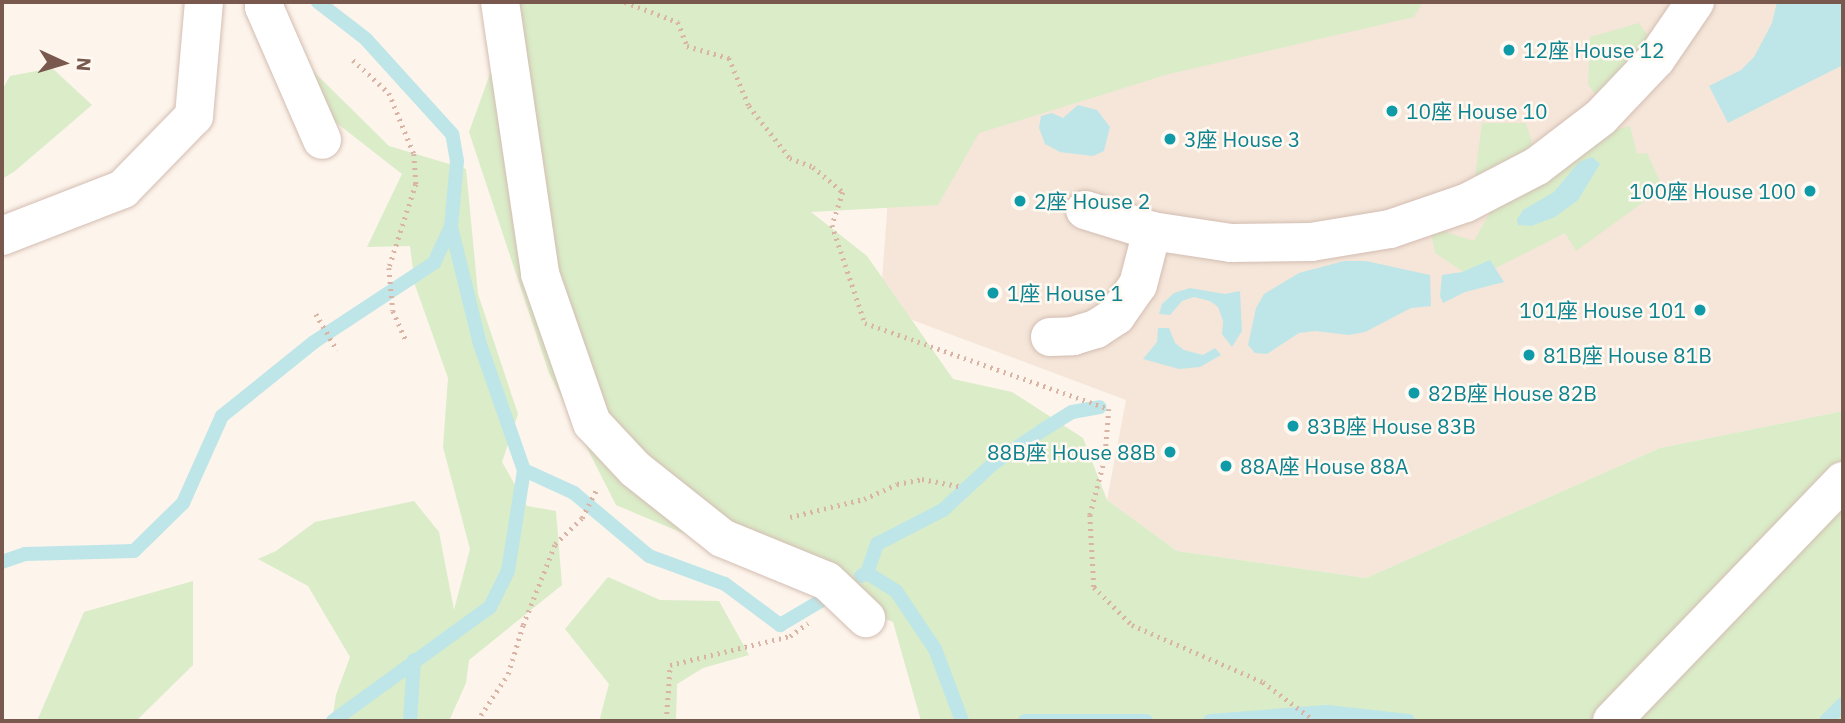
<!DOCTYPE html>
<html>
<head>
<meta charset="utf-8">
<style>
  body { margin:0 }
  #map { position:relative; width:1845px; height:723px; overflow:hidden; background:#fdf4eb; font-family:"IBM Plex Sans","Noto Sans TC",sans-serif }
  div>[style] { position:absolute }
  [style*='--x'] { left:calc(var(--x)*1px); top:calc(var(--y)*1px); width:calc(var(--w)*1px); rotate:calc(var(--a)*1deg) }
  .residential>* { inset:0; background:#f5e6d9 }
  .green>* { inset:0; background:#daecc8 }
  .water>* { inset:0; background:#bee6e8 }
  .stream>* { height:14px; margin:-7px; padding:0 7px; transform-origin:7px; border-radius:7px; background:#bee6e8 }
  .path>* { height:4.5px; margin-top:-2.25px; transform-origin:0; background:repeating-linear-gradient(90deg,#d9b4a5 0 2px,transparent 0 7px) }
  .roads { filter:drop-shadow(0 0 2px #d3bdb2) drop-shadow(0 0 2px #d3bdb2) }
  .minor>* { height:38px; margin:-19px; padding:0 19px; transform-origin:19px; border-radius:19px; background:#fff }
  .dots>* { width:19px; height:19px; translate:-50% -50%; box-sizing:border-box; border:4px solid #fff9f2; border-radius:50% }
  span { translate:-50% -50%; white-space:nowrap; text-align:center; line-height:1.15; -webkit-text-stroke:5px #fff9f2; paint-order:stroke }
  .culture-label { font-size:21px; color:#0d838f }
  .left { translate:0 -50%; text-align:left }
  .right { translate:-100% -50%; text-align:right }
  .frame { position:absolute; inset:0; border:4px solid #79584d; pointer-events:none }
  .north { position:absolute; left:28px; top:28px; width:70px; height:70px; -webkit-text-stroke:5px #fff9f2; paint-order:stroke; rotate:94deg; font-size:19px; font-weight:700; line-height:28px; text-align:center; color:#79584d }
  .north::after { content:''; display:block; margin:auto; width:24px; height:32px; background:#79584d; clip-path:polygon(50% 0,100% 100%,50% 72%,0 100%) }
</style>
</head>
<body>
<div id="map">
  <div class="residential">
    <div style="clip-path:polygon(1381px 2px,1843px 2px,1843px 411px,1660px 448px,1366px 578px,1177px 551px,1107px 500px,1126px 400px,880px 308px,891px 157px)"></div>
  </div>
  <div class="green">
    <div style="clip-path:polygon(516px 2px,1423px 2px,1414px 17px,1169px 74px,979px 133px,938px 205px,811px 212px,867px 256px,953px 379px,1012px 392px,1083px 438px,1107px 500px,1177px 551px,1366px 578px,1660px 448px,1843px 411px,1843px 721px,921px 721px,893px 622px,616px 505px,549px 373px,469px 132px)"></div>
    <div style="clip-path:polygon(1639px 23px,1659px 52px,1597px 96px,1588px 85px,1590px 37px)"></div>
    <div style="clip-path:polygon(52px 68px,92px 105px,15px 171px,2px 179px,2px 90px,10px 76px)"></div>
    <div style="clip-path:polygon(312px 70px,389px 146px,466px 169px,478px 294px,518px 414px,502px 462px,527px 506px,556px 511px,562px 585px,469px 660px,466px 683px,449px 721px,332px 721px,336px 695px,350px 657px,308px 586px,258px 559px,276px 551px,315px 522px,414px 501px,439px 532px,454px 610px,470px 549px,443px 447px,448px 378px,415px 285px,410px 246px,367px 247px,402px 174px,270px 71px)"></div>
    <div style="clip-path:polygon(1482px 123px,1526px 123px,1533px 146px,1474px 184px)"></div>
    <div style="clip-path:polygon(1630px 126px,1637px 154px,1647px 153px,1663px 188px,1576px 251px,1565px 233px,1474px 279px,1435px 253px,1430px 227px,1474px 241px,1490px 212px,1601px 133px)"></div>
    <div style="clip-path:polygon(608px 577px,660px 600px,719px 601px,749px 655px,703px 668px,677px 684px,676px 721px,604px 721px,600px 718px,609px 684px,565px 629px)"></div>
    <div style="clip-path:polygon(193px 581px,193px 665px,136px 721px,37px 721px,84px 612px)"></div>
  </div>
  <div class="water">
    <div style="clip-path:polygon(1777px 2px,1843px 2px,1843px 65px,1728px 123px,1709px 86px,1741px 70px,1754px 57px,1772px 23px)"></div>
    <div style="clip-path:polygon(1078px 105px,1097px 110px,1110px 127px,1104px 151px,1093px 156px,1076px 154px,1060px 152px,1045px 144px,1039px 128px,1041px 116px,1052px 113px,1063px 118px)"></div>
    <div style="clip-path:polygon(1592px 157px,1600px 164px,1578px 200px,1555px 217px,1531px 226px,1518px 225px,1517px 219px,1523px 210px,1554px 192px,1579px 162px)"></div>
    <div style="clip-path:polygon(1490px 260px,1504px 282px,1465px 292px,1443px 303px,1440px 296px,1442px 275px,1462px 272px)"></div>
    <div style="clip-path:polygon(1344px 261px,1366px 261px,1430px 275px,1431px 306px,1411px 308px,1365px 332px,1349px 335px,1315px 331px,1299px 333px,1267px 354px,1255px 353px,1248px 345px,1256px 308px,1264px 294px,1299px 273px)"></div>
    <div style="clip-path:polygon(1190px 288px,1225px 294px,1240px 291px,1242px 331px,1232px 347px,1222px 334px,1223px 321px,1218px 307px,1210px 301px,1194px 297px,1182px 301px,1170px 315px,1159px 314px,1162px 304px,1174px 293px)"></div>
    <div style="clip-path:polygon(1158px 328px,1169px 328px,1175px 343px,1184px 350px,1203px 355px,1215px 348px,1221px 355px,1200px 367px,1179px 369px,1143px 359px,1157px 342px)"></div>
  </div>
  <div class="stream">
    <div style="--x:451;--y:227;--w:121;--a:76.1"></div>
    <div style="--x:480;--y:344;--w:133;--a:70.8"></div>
    <div style="--x:524;--y:470;--w:55;--a:24.7"></div>
    <div style="--x:574;--y:493;--w:98;--a:40"></div>
    <div style="--x:649;--y:556;--w:81;--a:20.2"></div>
    <div style="--x:725;--y:584;--w:69;--a:36.7"></div>
    <div style="--x:780;--y:625;--w:51;--a:-30.6"></div>
    <div style="--x:2;--y:562;--w:24;--a:-19"></div>
    <div style="--x:25;--y:554;--w:109;--a:-1.6"></div>
    <div style="--x:134;--y:551;--w:69;--a:-44.4"></div>
    <div style="--x:183;--y:503;--w:95;--a:-65.9"></div>
    <div style="--x:222;--y:416;--w:118;--a:-38.8"></div>
    <div style="--x:314;--y:342;--w:144;--a:-33.4"></div>
    <div style="--x:434;--y:263;--w:40;--a:-65"></div>
    <div style="--x:451;--y:227;--w:66;--a:-84.8"></div>
    <div style="--x:457;--y:161;--w:27;--a:-100"></div>
    <div style="--x:452;--y:134;--w:128;--a:-132.2"></div>
    <div style="--x:366;--y:39;--w:61;--a:-142.4"></div>
    <div style="--x:867;--y:573;--w:31;--a:-71"></div>
    <div style="--x:877;--y:544;--w:74;--a:-27.3"></div>
    <div style="--x:943;--y:510;--w:69;--a:-42.7"></div>
    <div style="--x:994;--y:463;--w:59;--a:-34"></div>
    <div style="--x:1043;--y:430;--w:34;--a:-32"></div>
    <div style="--x:1072;--y:412;--w:28;--a:-10"></div>
    <div style="--x:861;--y:576;--w:7;--a:-27"></div>
    <div style="--x:867;--y:573;--w:34;--a:32"></div>
    <div style="--x:896;--y:591;--w:70;--a:56.1"></div>
    <div style="--x:935;--y:649;--w:77;--a:69.4"></div>
    <div style="--x:333;--y:721;--w:194;--a:-36"></div>
    <div style="--x:490;--y:607;--w:40;--a:-63.4"></div>
    <div style="--x:508;--y:571;--w:102;--a:-81"></div>
    <div style="--x:410;--y:721;--w:61;--a:-86.2"></div>
    <div style="--x:1025;--y:721;--w:121;--a:0"></div>
    <div style="--x:1210;--y:721;--w:117;--a:-4.4"></div>
    <div style="--x:1327;--y:712;--w:82;--a:6.3"></div>
    <div style="--x:1826;--y:721;--w:24;--a:-45"></div>
  </div>
  <div class="path">
    <div style="--x:625;--y:2;--w:57;--a:20.7"></div>
    <div style="--x:678;--y:22;--w:26;--a:69"></div>
    <div style="--x:687;--y:46;--w:44;--a:15.9"></div>
    <div style="--x:729;--y:58;--w:52;--a:67.4"></div>
    <div style="--x:749;--y:106;--w:66;--a:51.7"></div>
    <div style="--x:790;--y:158;--w:25;--a:21"></div>
    <div style="--x:813;--y:167;--w:39;--a:40"></div>
    <div style="--x:843;--y:192;--w:35;--a:108"></div>
    <div style="--x:832;--y:225;--w:103;--a:71.4"></div>
    <div style="--x:865;--y:323;--w:259;--a:19.4"></div>
    <div style="--x:1109;--y:409;--w:50;--a:94.6"></div>
    <div style="--x:1105;--y:459;--w:58;--a:105"></div>
    <div style="--x:1090;--y:515;--w:72;--a:86.8"></div>
    <div style="--x:1094;--y:587;--w:54;--a:45"></div>
    <div style="--x:1132;--y:625;--w:143;--a:23.5"></div>
    <div style="--x:1263;--y:682;--w:65;--a:36.9"></div>
    <div style="--x:353;--y:60;--w:49;--a:42.5"></div>
    <div style="--x:389;--y:93;--w:66;--a:67.7"></div>
    <div style="--x:414;--y:154;--w:30;--a:86"></div>
    <div style="--x:416;--y:184;--w:88;--a:107.8"></div>
    <div style="--x:389;--y:268;--w:43;--a:84.7"></div>
    <div style="--x:393;--y:311;--w:34;--a:66"></div>
    <div style="--x:316;--y:314;--w:42;--a:59.7"></div>
    <div style="--x:790;--y:517;--w:76;--a:-13.7"></div>
    <div style="--x:864;--y:499;--w:36;--a:-24"></div>
    <div style="--x:897;--y:484;--w:25;--a:-11"></div>
    <div style="--x:922;--y:479;--w:38;--a:11"></div>
    <div style="--x:477;--y:721;--w:56;--a:-56.6"></div>
    <div style="--x:508;--y:674;--w:51;--a:-73"></div>
    <div style="--x:523;--y:625;--w:87;--a:-68.4"></div>
    <div style="--x:555;--y:544;--w:37;--a:-44"></div>
    <div style="--x:582;--y:518;--w:31;--a:-63"></div>
    <div style="--x:666;--y:721;--w:56;--a:-85.9"></div>
    <div style="--x:670;--y:665;--w:123;--a:-13.6"></div>
    <div style="--x:790;--y:636;--w:22;--a:-36"></div>
  </div>
  <div class="roads">
    <div class="minor">
      <div style="--x:265;--y:2;--w:5;--a:101"></div>
      <div style="--x:264;--y:7;--w:145;--a:66.4"></div>
      <div style="--x:500;--y:2;--w:275;--a:81.6"></div>
      <div style="--x:540;--y:274;--w:158;--a:70.8"></div>
      <div style="--x:592;--y:423;--w:63;--a:46.9"></div>
      <div style="--x:635;--y:469;--w:111;--a:38.4"></div>
      <div style="--x:722;--y:538;--w:113;--a:22.3"></div>
      <div style="--x:827;--y:581;--w:54;--a:43.5"></div>
      <div style="--x:1085;--y:210;--w:70;--a:17.4"></div>
      <div style="--x:1152;--y:231;--w:80;--a:8.6"></div>
      <div style="--x:1231;--y:243;--w:80;--a:-0.7"></div>
      <div style="--x:1311;--y:242;--w:80;--a:-9.3"></div>
      <div style="--x:1390;--y:229;--w:80;--a:-18.9"></div>
      <div style="--x:1466;--y:203;--w:80;--a:-27.5"></div>
      <div style="--x:1537;--y:166;--w:81;--a:-37.4"></div>
      <div style="--x:1601;--y:117;--w:80;--a:-46.5"></div>
      <div style="--x:1656;--y:59;--w:69;--a:-55.6"></div>
      <div style="--x:2;--y:236;--w:130;--a:-21.2"></div>
      <div style="--x:123;--y:189;--w:102;--a:-45.8"></div>
      <div style="--x:194;--y:116;--w:114;--a:-85"></div>
      <div style="--x:1050;--y:337;--w:23;--a:-2"></div>
      <div style="--x:1073;--y:336;--w:24;--a:-17"></div>
      <div style="--x:1096;--y:329;--w:24;--a:-33"></div>
      <div style="--x:1116;--y:316;--w:38;--a:-55"></div>
      <div style="--x:1138;--y:285;--w:56;--a:-75.5"></div>
      <div style="--x:1612;--y:721;--w:333;--a:-46.1"></div>
    </div>
  </div>
  <div class="dots">
    <div style="left:1509px;top:50px;background:#0f9aa8"></div>
    <div style="left:1392px;top:111px;background:#0f9aa8"></div>
    <div style="left:1170px;top:139px;background:#0f9aa8"></div>
    <div style="left:1810px;top:191px;background:#0f9aa8"></div>
    <div style="left:1020px;top:201px;background:#0f9aa8"></div>
    <div style="left:993px;top:293px;background:#0f9aa8"></div>
    <div style="left:1700px;top:310px;background:#0f9aa8"></div>
    <div style="left:1529px;top:355px;background:#0f9aa8"></div>
    <div style="left:1414px;top:393px;background:#0f9aa8"></div>
    <div style="left:1293px;top:426px;background:#0f9aa8"></div>
    <div style="left:1170px;top:452px;background:#0f9aa8"></div>
    <div style="left:1226px;top:466px;background:#0f9aa8"></div>
  </div>
  <div class="culture-label">
    <span class="left" style="left:1523px;top:50px">12座 House 12</span>
    <span class="left" style="left:1406px;top:111px">10座 House 10</span>
    <span class="left" style="left:1184px;top:139px">3座 House 3</span>
    <span class="right" style="left:1796px;top:191px">100座 House 100</span>
    <span class="left" style="left:1034px;top:201px">2座 House 2</span>
    <span class="left" style="left:1007px;top:293px">1座 House 1</span>
    <span class="right" style="left:1686px;top:310px">101座 House 101</span>
    <span class="left" style="left:1543px;top:355px">81B座 House 81B</span>
    <span class="left" style="left:1428px;top:393px">82B座 House 82B</span>
    <span class="left" style="left:1307px;top:426px">83B座 House 83B</span>
    <span class="right" style="left:1156px;top:452px">88B座 House 88B</span>
    <span class="left" style="left:1240px;top:466px">88A座 House 88A</span>
  </div>
  <div class="frame"></div>
  <div class="north">N</div>
</div>
</body>
</html>
